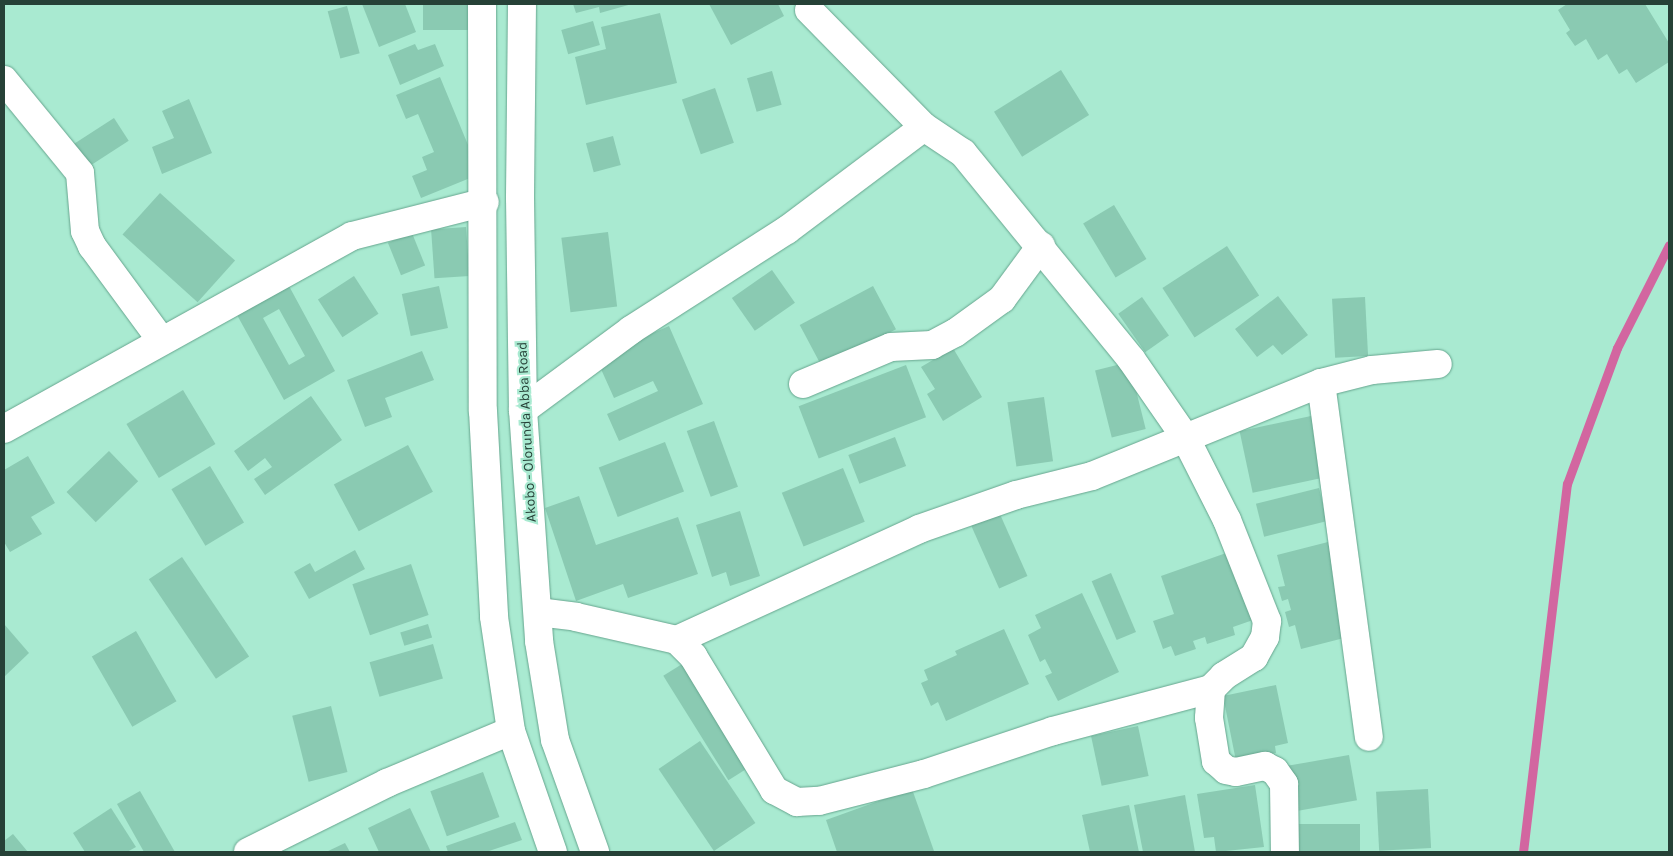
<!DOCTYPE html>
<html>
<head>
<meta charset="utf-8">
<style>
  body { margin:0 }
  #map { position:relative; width:1673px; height:856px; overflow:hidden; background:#a9ead1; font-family:Karla,sans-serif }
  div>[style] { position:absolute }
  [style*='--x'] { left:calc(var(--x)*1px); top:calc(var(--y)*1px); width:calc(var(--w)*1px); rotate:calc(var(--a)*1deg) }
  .stream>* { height:9px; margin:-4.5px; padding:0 4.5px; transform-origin:4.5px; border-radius:4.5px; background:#d266a0 }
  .building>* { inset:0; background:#8acab2; transform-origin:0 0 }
  .roads { filter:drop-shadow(0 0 1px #66a58e) drop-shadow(0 0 1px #66a58e) }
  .minor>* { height:28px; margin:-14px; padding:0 14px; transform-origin:14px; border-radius:14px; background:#fff }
  .major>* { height:28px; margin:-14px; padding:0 14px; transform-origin:14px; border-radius:14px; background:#fff }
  span { translate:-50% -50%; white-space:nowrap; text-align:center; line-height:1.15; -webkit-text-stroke:4.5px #a9ead1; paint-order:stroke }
  .street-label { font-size:14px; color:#264137 }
  .frame { position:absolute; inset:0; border:5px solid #264137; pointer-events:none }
</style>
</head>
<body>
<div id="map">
  <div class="stream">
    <div style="--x:1523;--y:852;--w:371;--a:-83.2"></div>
    <div style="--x:1567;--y:484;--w:145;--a:-69.8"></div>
    <div style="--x:1617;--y:348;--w:115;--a:-63.2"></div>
  </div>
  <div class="building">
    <div style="clip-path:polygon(362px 4px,405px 4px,416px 32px,379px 47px)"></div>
    <div style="left:423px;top:4px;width:46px;height:26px"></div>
    <div style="clip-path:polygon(573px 4px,632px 4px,600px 13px,599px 7px,576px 13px)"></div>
    <div style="clip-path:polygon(709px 4px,778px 4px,784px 16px,731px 45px)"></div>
    <div style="clip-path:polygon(1567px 4px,1645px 4px,1669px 43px,1669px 62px,1636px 83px,1627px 69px,1619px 74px,1607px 54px,1598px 60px,1586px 39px,1575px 46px,1566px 33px,1570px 30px,1558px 10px)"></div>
    <div style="left:347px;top:6px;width:49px;height:20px;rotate:75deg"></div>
    <div style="clip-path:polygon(660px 13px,677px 83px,586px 105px,575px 57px,606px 49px,601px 27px)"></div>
    <div style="left:593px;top:21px;width:25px;height:33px;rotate:74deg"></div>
    <div style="clip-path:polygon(415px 44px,418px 50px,435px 44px,444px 66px,400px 85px,388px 55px)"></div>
    <div style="left:1061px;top:70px;width:53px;height:79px;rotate:58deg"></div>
    <div style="left:772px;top:71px;width:35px;height:26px;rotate:74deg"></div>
    <div style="clip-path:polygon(440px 77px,480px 174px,421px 198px,412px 176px,427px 170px,422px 157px,434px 152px,418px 114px,406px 119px,396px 95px)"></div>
    <div style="left:715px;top:88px;width:58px;height:35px;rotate:71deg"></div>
    <div style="clip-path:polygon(189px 99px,212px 153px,162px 174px,152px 147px,174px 138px,162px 111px)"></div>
    <div style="left:114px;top:118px;width:27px;height:53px;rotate:57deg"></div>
    <div style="left:613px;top:136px;width:30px;height:28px;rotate:75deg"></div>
    <div style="left:160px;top:193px;width:101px;height:56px;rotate:42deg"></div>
    <div style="left:1114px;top:205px;width:63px;height:36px;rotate:59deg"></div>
    <div style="left:466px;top:227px;width:49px;height:35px;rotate:86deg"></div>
    <div style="left:608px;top:232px;width:75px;height:47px;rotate:83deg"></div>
    <div style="left:412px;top:233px;width:35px;height:26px;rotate:68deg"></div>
    <div style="left:1227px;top:246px;width:59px;height:77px;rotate:57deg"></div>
    <div style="left:772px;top:270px;width:40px;height:49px;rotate:55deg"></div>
    <div style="left:354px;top:276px;width:45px;height:43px;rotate:57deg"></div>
    <div style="clip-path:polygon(evenodd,289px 286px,335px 371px,284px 400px,237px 315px,289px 286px,279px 309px,305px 356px,289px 365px,263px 318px,279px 309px)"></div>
    <div style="left:439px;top:286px;width:43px;height:38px;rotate:78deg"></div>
    <div style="left:873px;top:286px;width:49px;height:83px;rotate:62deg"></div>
    <div style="clip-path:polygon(1278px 296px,1308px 335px,1282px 355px,1273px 345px,1257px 357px,1235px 329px)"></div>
    <div style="left:1142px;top:297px;width:47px;height:29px;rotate:55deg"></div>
    <div style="left:1365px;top:297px;width:59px;height:33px;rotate:87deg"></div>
    <div style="clip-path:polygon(669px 326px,703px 404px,619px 441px,607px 414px,658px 391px,653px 381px,614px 398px,596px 358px)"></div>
    <div style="clip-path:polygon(953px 348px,982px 397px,943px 421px,927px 394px,935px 389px,921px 367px)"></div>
    <div style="clip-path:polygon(422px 351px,434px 380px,385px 398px,392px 417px,365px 427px,347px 380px)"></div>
    <div style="left:1129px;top:362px;width:69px;height:35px;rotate:76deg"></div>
    <div style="left:906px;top:365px;width:56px;height:115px;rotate:69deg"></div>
    <div style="left:183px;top:390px;width:63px;height:66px;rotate:59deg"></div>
    <div style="clip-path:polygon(311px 396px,342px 440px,265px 495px,254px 479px,272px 467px,265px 458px,248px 471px,234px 451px)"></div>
    <div style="left:1044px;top:397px;width:65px;height:37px;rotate:82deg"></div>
    <div style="left:1311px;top:416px;width:63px;height:73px;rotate:78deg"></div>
    <div style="left:714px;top:421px;width:70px;height:29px;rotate:70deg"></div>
    <div style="left:895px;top:437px;width:31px;height:50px;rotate:69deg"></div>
    <div style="left:665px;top:442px;width:53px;height:71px;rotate:69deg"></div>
    <div style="left:408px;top:445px;width:53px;height:84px;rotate:62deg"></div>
    <div style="left:109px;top:451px;width:42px;height:59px;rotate:46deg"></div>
    <div style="clip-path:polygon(28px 456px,55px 503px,31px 517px,42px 534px,10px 552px,4px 542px,4px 470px)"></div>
    <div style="left:210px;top:466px;width:66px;height:45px;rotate:59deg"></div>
    <div style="left:843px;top:468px;width:58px;height:66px;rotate:68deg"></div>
    <div style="left:1319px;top:488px;width:34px;height:65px;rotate:76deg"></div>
    <div style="clip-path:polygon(579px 496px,596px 545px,678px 517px,698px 574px,628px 598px,623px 584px,576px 601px,545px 508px)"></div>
    <div style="clip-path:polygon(740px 511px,760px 576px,730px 586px,726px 572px,712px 577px,696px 525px)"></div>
    <div style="left:999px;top:512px;width:70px;height:31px;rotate:66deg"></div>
    <div style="clip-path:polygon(1328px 542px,1348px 637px,1301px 649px,1295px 625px,1289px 627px,1285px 612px,1291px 610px,1288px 599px,1282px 601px,1278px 587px,1285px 586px,1277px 555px)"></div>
    <div style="clip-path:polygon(355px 550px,365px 569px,309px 599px,294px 572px,310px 563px,315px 572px)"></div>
    <div style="clip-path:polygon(1229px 552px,1253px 620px,1233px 627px,1235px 635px,1207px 644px,1205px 637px,1193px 641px,1196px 649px,1175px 656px,1171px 646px,1163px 649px,1153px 621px,1174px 614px,1161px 576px)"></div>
    <div style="left:182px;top:557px;width:120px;height:40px;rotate:56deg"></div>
    <div style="left:411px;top:564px;width:54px;height:62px;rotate:71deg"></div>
    <div style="left:1111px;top:573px;width:64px;height:21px;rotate:67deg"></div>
    <div style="clip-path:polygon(1082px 593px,1119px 672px,1058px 701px,1045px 676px,1052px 673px,1045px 659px,1040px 662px,1028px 635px,1041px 628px,1035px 615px)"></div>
    <div style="clip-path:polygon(4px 624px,29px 653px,4px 677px)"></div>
    <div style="left:428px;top:624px;width:14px;height:29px;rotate:73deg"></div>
    <div style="clip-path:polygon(1004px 629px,1029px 684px,946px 721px,938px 702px,931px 706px,921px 683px,928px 680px,924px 670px,957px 655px,955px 651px)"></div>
    <div style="left:136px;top:631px;width:81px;height:51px;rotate:60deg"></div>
    <div style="left:433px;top:644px;width:36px;height:66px;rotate:74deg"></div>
    <div style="left:687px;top:661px;width:123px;height:28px;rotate:58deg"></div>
    <div style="clip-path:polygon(1276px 685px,1288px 743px,1275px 746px,1276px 753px,1236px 761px,1223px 696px)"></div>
    <div style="left:331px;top:706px;width:68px;height:40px;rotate:76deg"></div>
    <div style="left:1138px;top:726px;width:51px;height:48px;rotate:78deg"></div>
    <div style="left:700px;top:741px;width:99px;height:50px;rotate:56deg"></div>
    <div style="left:1349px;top:755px;width:46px;height:61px;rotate:80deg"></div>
    <div style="left:483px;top:772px;width:48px;height:56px;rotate:70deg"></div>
    <div style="clip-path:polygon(1255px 785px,1264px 847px,1216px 852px,1214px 837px,1204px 838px,1197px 794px)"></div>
    <div style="clip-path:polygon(912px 789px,934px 851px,837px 852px,826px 820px)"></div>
    <div style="left:1428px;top:789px;width:59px;height:52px;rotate:87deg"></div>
    <div style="clip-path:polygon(140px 791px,175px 852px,144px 852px,117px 804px)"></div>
    <div style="clip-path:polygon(1185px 795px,1195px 852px,1143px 852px,1134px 805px)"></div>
    <div style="clip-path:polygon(1129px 805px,1139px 852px,1090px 852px,1082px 815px)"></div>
    <div style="clip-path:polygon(111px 808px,136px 847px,127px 852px,85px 852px,73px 833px)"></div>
    <div style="clip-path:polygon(410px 808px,431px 852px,379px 852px,368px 828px)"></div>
    <div style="clip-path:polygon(515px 822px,522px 840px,486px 852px,448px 852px,446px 846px)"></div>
    <div style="left:1360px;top:824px;width:28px;height:63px;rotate:90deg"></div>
    <div style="clip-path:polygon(13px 834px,28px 852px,4px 852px,4px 841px)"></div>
    <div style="clip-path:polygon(345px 843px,350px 852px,326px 852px)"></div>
  </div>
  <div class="roads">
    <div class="minor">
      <div style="--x:809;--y:10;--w:164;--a:45.5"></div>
      <div style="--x:924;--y:127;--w:47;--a:33.7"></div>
      <div style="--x:963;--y:153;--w:266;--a:50.8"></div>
      <div style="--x:1131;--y:359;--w:95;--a:55.3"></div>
      <div style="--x:1185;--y:437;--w:93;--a:63.2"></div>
      <div style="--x:1227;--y:520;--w:109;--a:68.4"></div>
      <div style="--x:1267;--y:621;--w:16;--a:97"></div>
      <div style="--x:1265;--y:637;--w:23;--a:119"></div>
      <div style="--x:1254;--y:657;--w:36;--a:148"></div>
      <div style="--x:1224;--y:676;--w:18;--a:135"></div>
      <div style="--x:1211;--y:689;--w:29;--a:94"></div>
      <div style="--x:1209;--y:718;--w:44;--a:80.8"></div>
      <div style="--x:1216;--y:761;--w:13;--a:42"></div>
      <div style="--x:1226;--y:770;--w:10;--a:11"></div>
      <div style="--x:1236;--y:772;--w:30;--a:-12"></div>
      <div style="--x:1265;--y:766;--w:11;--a:27"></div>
      <div style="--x:1275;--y:771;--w:16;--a:55"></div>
      <div style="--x:1284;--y:784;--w:68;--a:89.2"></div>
      <div style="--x:4;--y:80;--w:120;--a:50.7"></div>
      <div style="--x:80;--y:173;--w:58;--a:85.1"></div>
      <div style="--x:85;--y:231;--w:17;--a:65"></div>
      <div style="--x:92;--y:246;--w:117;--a:53.7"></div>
      <div style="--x:1321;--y:383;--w:357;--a:82.3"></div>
      <div style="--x:803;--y:384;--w:95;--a:-22.8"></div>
      <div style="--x:891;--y:347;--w:41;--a:-2.8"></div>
      <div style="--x:932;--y:345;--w:26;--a:-28"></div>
      <div style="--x:955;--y:333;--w:58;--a:-35.9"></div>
      <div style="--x:1002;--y:299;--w:66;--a:-53.7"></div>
      <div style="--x:523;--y:410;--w:134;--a:-36.5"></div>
      <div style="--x:631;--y:330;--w:185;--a:-32.7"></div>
      <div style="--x:787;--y:230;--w:171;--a:-36.9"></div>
      <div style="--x:4;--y:429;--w:398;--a:-29"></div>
      <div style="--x:352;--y:236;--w:137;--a:-14.3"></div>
      <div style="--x:538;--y:612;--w:38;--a:7"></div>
      <div style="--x:576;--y:617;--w:104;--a:12.8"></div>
      <div style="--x:677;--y:640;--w:23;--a:45"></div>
      <div style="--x:693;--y:656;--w:157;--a:58.8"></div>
      <div style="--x:774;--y:790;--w:26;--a:28"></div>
      <div style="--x:797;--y:802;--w:22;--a:-3"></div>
      <div style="--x:819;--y:801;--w:108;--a:-14.4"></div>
      <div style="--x:924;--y:774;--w:136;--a:-18.4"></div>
      <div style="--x:1053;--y:731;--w:163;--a:-14.9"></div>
      <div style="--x:677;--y:640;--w:266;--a:-24.6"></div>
      <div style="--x:919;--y:529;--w:103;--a:-19.3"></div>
      <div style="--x:1016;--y:495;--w:78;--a:-14"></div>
      <div style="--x:1092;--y:476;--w:247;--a:-22.1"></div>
      <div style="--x:1321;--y:383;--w:53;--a:-14.3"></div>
      <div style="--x:1372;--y:370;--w:66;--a:-5.2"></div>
      <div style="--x:248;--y:852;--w:155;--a:-26.4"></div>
      <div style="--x:387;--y:783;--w:134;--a:-22.8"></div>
    </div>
    <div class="major">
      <div style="--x:482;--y:4;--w:407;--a:89.9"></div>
      <div style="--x:483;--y:411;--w:206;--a:86.9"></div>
      <div style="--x:494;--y:617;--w:115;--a:81.5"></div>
      <div style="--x:511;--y:731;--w:128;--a:70.9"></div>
      <div style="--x:522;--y:4;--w:194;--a:90.6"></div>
      <div style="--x:520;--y:198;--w:212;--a:89.2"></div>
      <div style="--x:523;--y:410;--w:232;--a:86"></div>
      <div style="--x:539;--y:641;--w:100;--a:80.8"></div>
      <div style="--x:555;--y:740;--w:119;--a:70.3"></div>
    </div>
  </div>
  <div class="street-label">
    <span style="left:527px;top:432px;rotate:-93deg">Akobo - Olorunda Abba Road</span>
  </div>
  <div class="frame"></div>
</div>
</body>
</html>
